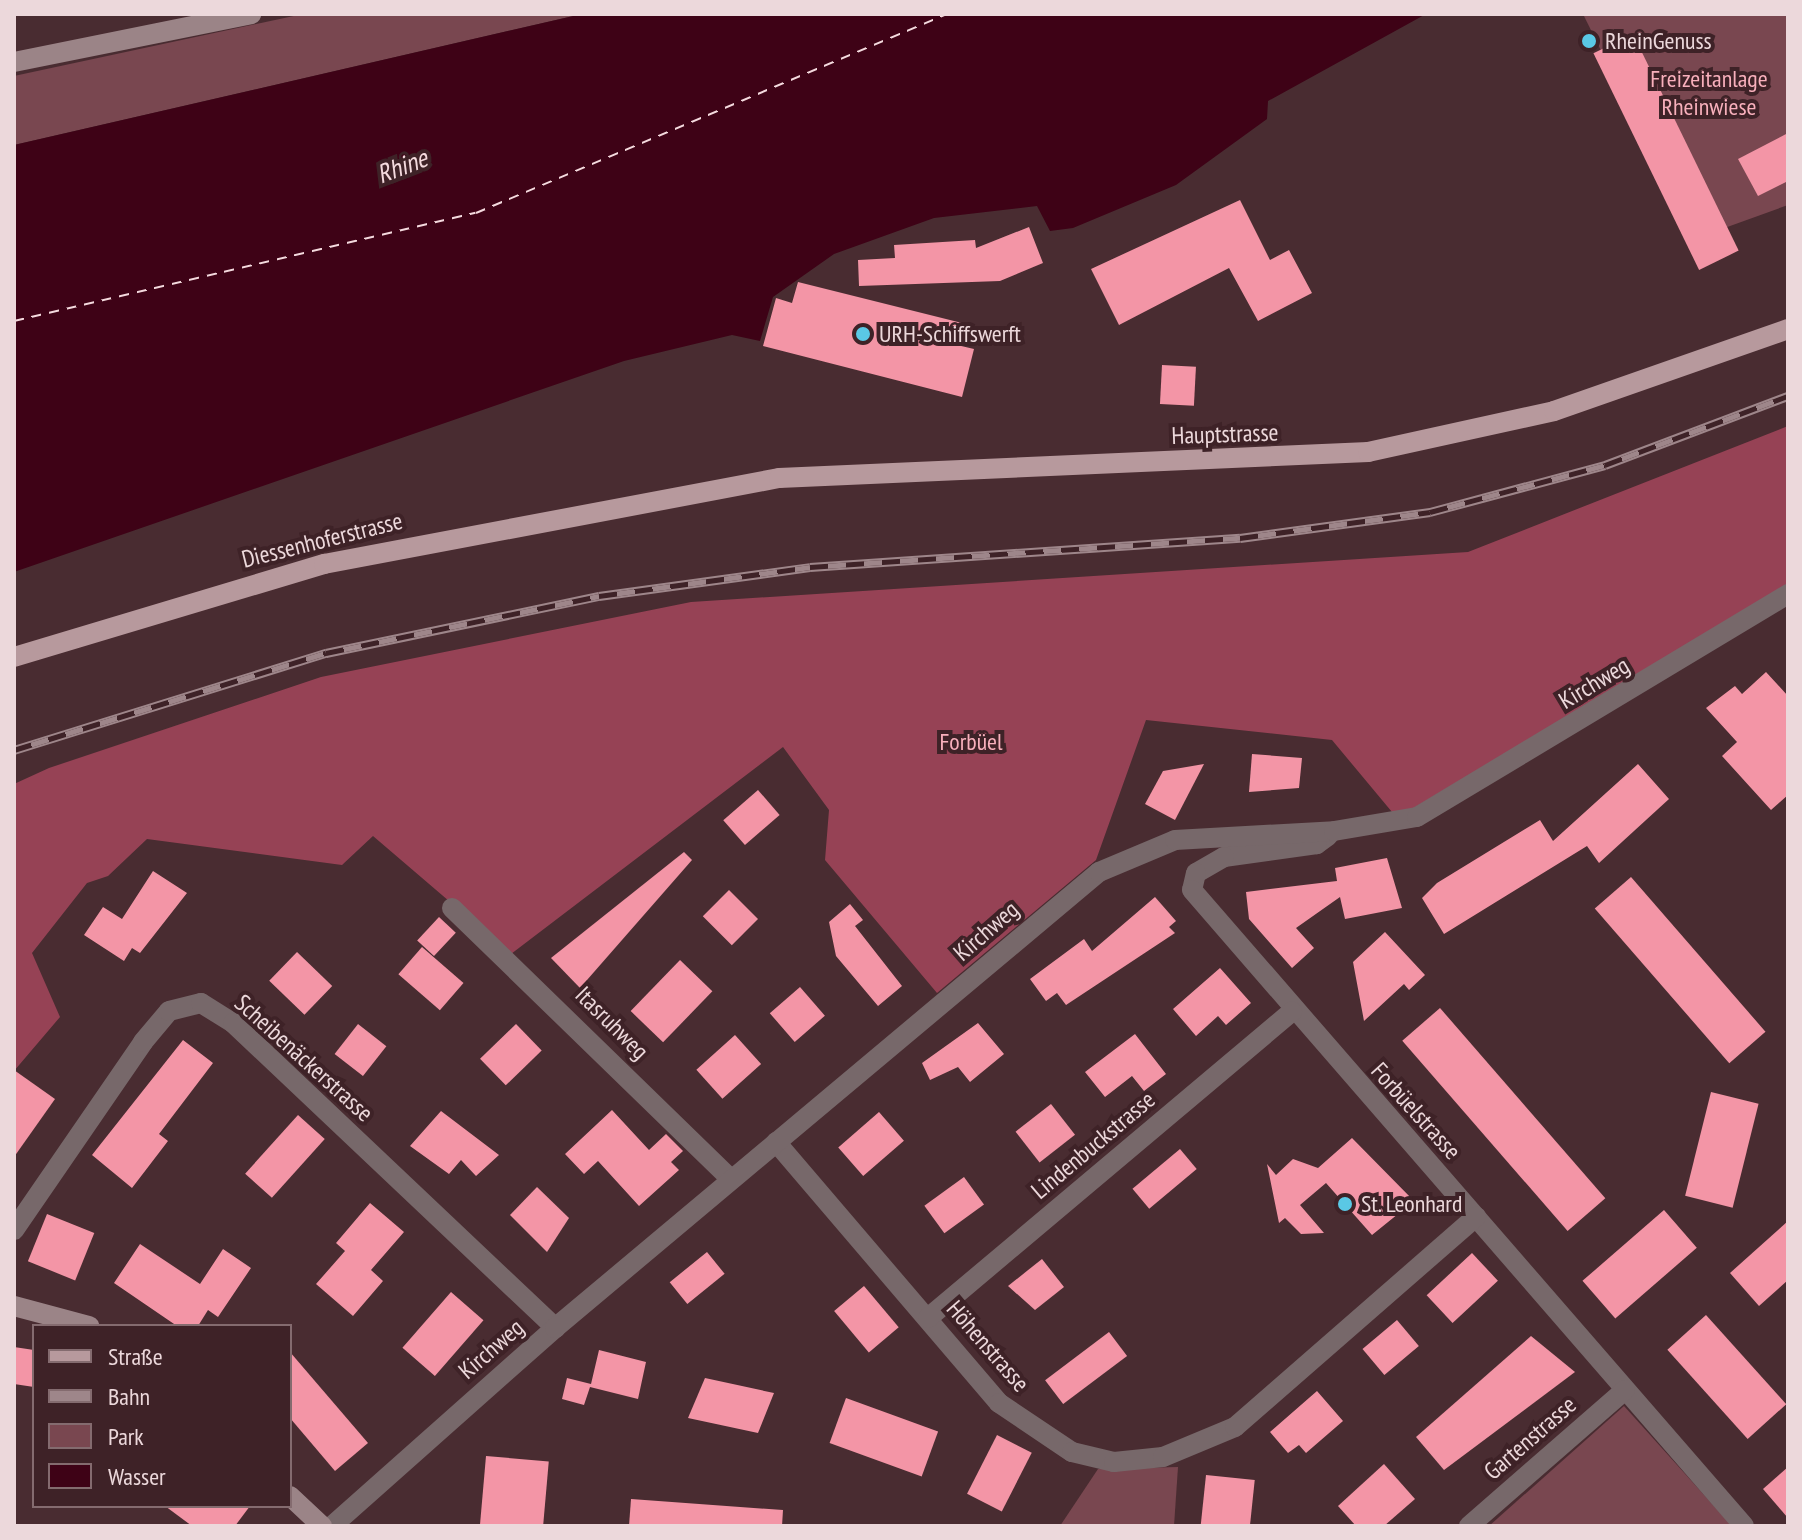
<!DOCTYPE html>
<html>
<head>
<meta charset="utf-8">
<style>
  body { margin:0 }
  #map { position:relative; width:1802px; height:1540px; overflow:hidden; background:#492c31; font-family:"PT Sans Narrow",sans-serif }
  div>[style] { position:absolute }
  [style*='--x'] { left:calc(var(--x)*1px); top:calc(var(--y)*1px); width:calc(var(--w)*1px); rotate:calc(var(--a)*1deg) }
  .green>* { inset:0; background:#794750 }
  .forest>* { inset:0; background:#964255 }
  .water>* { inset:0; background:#3e0216 }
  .ferry>* { height:2px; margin-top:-1px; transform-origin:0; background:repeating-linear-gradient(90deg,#f4dade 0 10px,transparent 0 18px) }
  .building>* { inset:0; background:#f395a6; transform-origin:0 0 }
  .street>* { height:20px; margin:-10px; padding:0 10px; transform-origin:10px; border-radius:10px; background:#77686a }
  .secondary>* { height:20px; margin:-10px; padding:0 10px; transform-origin:10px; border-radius:10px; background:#9b8487 }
  .primary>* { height:20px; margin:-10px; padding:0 10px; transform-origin:10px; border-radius:10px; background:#b7999d }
  .rail>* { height:9px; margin-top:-4.5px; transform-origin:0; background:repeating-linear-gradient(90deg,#3e2227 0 18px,#9e868a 0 36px); box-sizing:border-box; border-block:2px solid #9e868a }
  .dots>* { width:22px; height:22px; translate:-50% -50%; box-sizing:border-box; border:4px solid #3e2227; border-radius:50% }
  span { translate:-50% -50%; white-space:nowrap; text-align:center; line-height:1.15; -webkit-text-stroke:8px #3e2227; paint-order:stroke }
  .poi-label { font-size:24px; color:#ecd8db }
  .left { translate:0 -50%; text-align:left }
  .park-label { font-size:24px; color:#f8b0bc }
  .street-label { font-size:24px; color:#ecd8db }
  .water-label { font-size:26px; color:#f4dade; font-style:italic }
  .frame { position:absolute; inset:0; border:16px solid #ecd8db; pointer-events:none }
  .legend { position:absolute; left:32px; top:1324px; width:260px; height:184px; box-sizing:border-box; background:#3e2227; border:2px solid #846b6f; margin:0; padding:10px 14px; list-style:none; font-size:24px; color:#ecd8db }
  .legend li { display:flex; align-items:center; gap:16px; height:40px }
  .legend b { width:40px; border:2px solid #846b6f }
</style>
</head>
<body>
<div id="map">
  <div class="green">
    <div style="clip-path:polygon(303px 14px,582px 14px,14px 145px,14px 76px)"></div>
    <div style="clip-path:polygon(1583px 14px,1788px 14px,1788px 205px,1694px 239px)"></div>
    <div style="clip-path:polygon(1624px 1406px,1732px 1526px,1489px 1526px)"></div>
    <div style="clip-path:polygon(1178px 1467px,1174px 1526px,1060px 1526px,1098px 1469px)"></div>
  </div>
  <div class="forest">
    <div style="clip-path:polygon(1788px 426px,1788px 585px,1397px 818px,1332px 740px,1146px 720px,1096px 860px,937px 993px,825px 860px,829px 810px,783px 747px,511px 954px,373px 836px,342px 865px,147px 839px,108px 876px,87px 883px,32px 953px,60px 1017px,14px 1071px,14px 784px,49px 768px,321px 677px,691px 602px,1468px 552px)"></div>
  </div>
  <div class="water">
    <div style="clip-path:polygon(582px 14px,1426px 14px,1268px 101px,1267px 119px,1176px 185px,1073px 228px,1050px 231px,1037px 206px,934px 218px,834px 254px,773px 297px,760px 341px,732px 335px,624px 361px,14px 572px,14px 145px)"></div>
  </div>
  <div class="ferry">
    <div style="--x:14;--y:321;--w:474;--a:-13.2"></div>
    <div style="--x:476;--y:213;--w:511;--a:-22.9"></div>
  </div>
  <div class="building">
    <div style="left:1633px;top:34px;width:241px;height:44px;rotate:64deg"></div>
    <div style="clip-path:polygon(1788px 133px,1788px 181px,1758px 196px,1738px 159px)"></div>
    <div style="clip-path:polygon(1240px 200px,1270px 260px,1289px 250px,1312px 293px,1258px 321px,1229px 268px,1119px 325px,1091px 269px)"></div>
    <div style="clip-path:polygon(1029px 227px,1043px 263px,1000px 281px,859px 286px,858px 260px,895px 258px,894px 245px,975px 240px,976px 248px)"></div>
    <div style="clip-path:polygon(798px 282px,962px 323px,957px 345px,974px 349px,962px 397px,763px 346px,776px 298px,792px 303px)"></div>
    <div style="left:1162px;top:365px;width:34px;height:39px;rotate:3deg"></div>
    <div style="clip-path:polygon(1766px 672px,1788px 696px,1788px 795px,1771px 810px,1722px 756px,1737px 742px,1706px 708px,1735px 686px,1742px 694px)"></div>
    <div style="clip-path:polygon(1252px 754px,1302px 758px,1299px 788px,1249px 792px)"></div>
    <div style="clip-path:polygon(1204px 764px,1175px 820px,1145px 804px,1163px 771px)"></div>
    <div style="clip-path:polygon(1638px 764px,1669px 799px,1599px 863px,1587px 846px,1444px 934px,1422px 898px,1437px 883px,1540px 820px,1553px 841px)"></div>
    <div style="left:758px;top:790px;width:33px;height:46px;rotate:49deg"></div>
    <div style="clip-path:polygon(684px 852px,692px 860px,580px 988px,551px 958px)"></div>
    <div style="clip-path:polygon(1387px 858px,1402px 908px,1345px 919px,1340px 897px,1296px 928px,1314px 948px,1292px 968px,1249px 919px,1246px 892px,1337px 881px,1335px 868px)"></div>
    <div style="clip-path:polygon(153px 871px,187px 893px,140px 953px,132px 948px,124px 961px,84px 935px,103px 907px,122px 919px)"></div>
    <div style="left:1631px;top:877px;width:205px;height:48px;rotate:49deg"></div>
    <div style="left:729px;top:890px;width:41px;height:37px;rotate:45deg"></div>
    <div style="clip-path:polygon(1155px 897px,1176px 921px,1169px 927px,1175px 933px,1066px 1005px,1057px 993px,1046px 1001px,1030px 979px,1084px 939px,1092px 951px)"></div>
    <div style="clip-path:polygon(850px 904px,863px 920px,855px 926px,902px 986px,878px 1006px,836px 956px,829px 922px)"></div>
    <div style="left:439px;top:917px;width:23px;height:32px;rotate:43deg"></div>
    <div style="clip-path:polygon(1385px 932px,1425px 975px,1409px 990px,1404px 984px,1364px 1021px,1353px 962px)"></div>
    <div style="left:422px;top:947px;width:55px;height:36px;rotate:41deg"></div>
    <div style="left:297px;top:952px;width:49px;height:40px;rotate:44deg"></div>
    <div style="left:680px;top:960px;width:45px;height:71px;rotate:44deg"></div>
    <div style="clip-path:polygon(1220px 968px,1251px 1003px,1226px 1025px,1218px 1016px,1196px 1036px,1173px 1009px)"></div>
    <div style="left:800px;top:987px;width:38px;height:40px;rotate:49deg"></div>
    <div style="left:1440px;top:1008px;width:252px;height:50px;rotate:49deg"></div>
    <div style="clip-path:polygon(978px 1023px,1004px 1054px,970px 1082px,958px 1067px,930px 1080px,922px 1063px)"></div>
    <div style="left:358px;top:1024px;width:36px;height:38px;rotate:38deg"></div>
    <div style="left:516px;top:1024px;width:37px;height:50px;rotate:46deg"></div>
    <div style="clip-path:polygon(1135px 1034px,1166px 1074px,1144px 1091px,1132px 1076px,1105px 1097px,1085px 1072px)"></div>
    <div style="left:735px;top:1035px;width:39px;height:52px;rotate:48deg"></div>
    <div style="clip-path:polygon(183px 1040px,213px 1063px,159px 1134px,168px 1141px,132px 1188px,92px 1155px)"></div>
    <div style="clip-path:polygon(14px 1070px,55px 1099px,14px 1157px)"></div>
    <div style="left:1711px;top:1092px;width:49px;height:107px;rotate:14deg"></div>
    <div style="left:1051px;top:1104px;width:39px;height:45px;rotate:52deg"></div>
    <div style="clip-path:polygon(612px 1110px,649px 1150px,666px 1134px,683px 1151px,671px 1162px,679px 1170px,639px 1206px,598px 1161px,584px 1174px,565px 1154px)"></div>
    <div style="clip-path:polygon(441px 1111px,499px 1155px,476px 1176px,461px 1160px,449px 1174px,410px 1146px)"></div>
    <div style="left:879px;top:1112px;width:38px;height:54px;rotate:49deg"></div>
    <div style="left:298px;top:1115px;width:36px;height:79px;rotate:42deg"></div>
    <div style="clip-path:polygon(1352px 1138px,1414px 1201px,1372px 1235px,1326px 1183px,1300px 1205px,1324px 1233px,1301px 1234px,1285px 1218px,1279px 1223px,1267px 1164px,1276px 1175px,1293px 1159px,1318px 1168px)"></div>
    <div style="left:1180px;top:1149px;width:26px;height:62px;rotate:50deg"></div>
    <div style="left:964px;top:1177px;width:34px;height:49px;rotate:54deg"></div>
    <div style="clip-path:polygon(537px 1187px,569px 1218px,547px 1252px,510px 1215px)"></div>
    <div style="clip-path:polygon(370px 1203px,404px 1232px,371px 1270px,383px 1281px,353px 1316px,316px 1284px,345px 1251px,336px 1243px)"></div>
    <div style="left:1664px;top:1210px;width:50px;height:108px;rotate:49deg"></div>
    <div style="left:47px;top:1214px;width:51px;height:51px;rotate:22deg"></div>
    <div style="clip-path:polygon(1788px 1221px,1788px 1280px,1759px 1306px,1730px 1273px)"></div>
    <div style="clip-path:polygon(140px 1244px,200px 1284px,223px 1249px,251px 1268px,218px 1317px,208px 1310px,198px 1326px,177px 1326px,114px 1283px)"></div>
    <div style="left:707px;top:1252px;width:28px;height:48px;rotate:51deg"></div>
    <div style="left:1472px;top:1253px;width:38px;height:62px;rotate:47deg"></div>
    <div style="clip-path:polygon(1042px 1259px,1064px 1287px,1035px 1310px,1008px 1286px)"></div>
    <div style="left:864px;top:1286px;width:54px;height:39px;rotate:50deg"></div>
    <div style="left:451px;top:1292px;width:43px;height:74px;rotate:41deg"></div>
    <div style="left:1706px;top:1315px;width:120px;height:52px;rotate:48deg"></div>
    <div style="left:1397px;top:1320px;width:34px;height:45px;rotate:50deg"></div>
    <div style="left:1109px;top:1332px;width:30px;height:80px;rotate:53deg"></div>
    <div style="clip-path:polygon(1531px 1336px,1575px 1372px,1444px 1470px,1416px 1437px)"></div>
    <div style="clip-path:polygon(14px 1347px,34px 1350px,34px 1387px,14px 1384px)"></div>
    <div style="clip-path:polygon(599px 1350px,646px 1362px,638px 1399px,590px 1387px,584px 1405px,562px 1399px,567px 1378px,591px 1384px)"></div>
    <div style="clip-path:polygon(290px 1352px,368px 1443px,335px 1471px,290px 1418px)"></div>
    <div style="clip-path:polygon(705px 1378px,774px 1393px,758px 1433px,688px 1418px)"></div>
    <div style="clip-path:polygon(1317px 1391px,1343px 1421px,1306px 1453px,1299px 1445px,1288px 1453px,1270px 1432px)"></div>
    <div style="left:846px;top:1398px;width:98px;height:48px;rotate:20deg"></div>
    <div style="left:997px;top:1435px;width:39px;height:66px;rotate:27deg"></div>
    <div style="left:486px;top:1456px;width:63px;height:70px;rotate:5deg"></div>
    <div style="clip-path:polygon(1384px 1464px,1415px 1499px,1384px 1526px,1356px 1526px,1338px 1506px)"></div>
    <div style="clip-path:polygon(1788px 1467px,1788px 1518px,1763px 1489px)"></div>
    <div style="left:1206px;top:1475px;width:49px;height:51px;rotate:6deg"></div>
    <div style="clip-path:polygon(631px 1499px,783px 1510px,782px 1526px,629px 1526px)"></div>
    <div style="clip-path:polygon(165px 1506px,250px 1506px,235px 1526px,192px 1526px)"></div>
  </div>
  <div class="street">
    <div style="--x:1328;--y:836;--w:14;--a:144"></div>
    <div style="--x:1317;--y:844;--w:94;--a:172"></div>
    <div style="--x:1224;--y:857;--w:32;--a:150"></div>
    <div style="--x:1196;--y:873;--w:17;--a:103"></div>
    <div style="--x:1192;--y:890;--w:842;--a:49.04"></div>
    <div style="--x:452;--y:908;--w:389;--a:44.2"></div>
    <div style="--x:776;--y:1142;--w:343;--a:49.5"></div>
    <div style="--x:999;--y:1403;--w:88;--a:33.9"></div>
    <div style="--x:1072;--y:1452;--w:43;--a:13.4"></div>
    <div style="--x:1114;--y:1462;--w:49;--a:-5.8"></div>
    <div style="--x:1163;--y:1457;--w:78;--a:-22.6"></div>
    <div style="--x:1235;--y:1427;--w:320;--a:-41.1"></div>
    <div style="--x:14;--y:1230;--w:228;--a:-55.5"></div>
    <div style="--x:143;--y:1042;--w:40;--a:-50"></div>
    <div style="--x:169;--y:1011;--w:33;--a:-14"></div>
    <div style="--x:201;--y:1003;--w:38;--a:32"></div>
    <div style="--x:233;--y:1023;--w:444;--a:43.4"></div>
    <div style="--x:928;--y:1318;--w:476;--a:-40.1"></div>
    <div style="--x:332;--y:1526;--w:298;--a:-41.6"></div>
    <div style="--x:555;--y:1328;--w:710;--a:-39.97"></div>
    <div style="--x:1099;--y:872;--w:82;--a:-22.8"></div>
    <div style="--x:1175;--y:840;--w:159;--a:-3.2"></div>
    <div style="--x:1334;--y:831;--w:84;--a:-9.6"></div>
    <div style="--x:1417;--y:817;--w:433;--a:-31"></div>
    <div style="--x:1469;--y:1526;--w:207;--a:-41.1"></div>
  </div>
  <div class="secondary">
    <div style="--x:14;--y:62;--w:242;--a:-11.4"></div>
    <div style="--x:14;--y:1306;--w:78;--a:14.9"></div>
    <div style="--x:290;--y:1496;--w:44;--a:43.2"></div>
  </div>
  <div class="primary">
    <div style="--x:14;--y:657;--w:324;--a:-16.7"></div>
    <div style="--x:324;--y:564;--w:463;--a:-10.7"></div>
    <div style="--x:779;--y:478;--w:590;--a:-2.53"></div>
    <div style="--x:1368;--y:452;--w:190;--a:-12.4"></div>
    <div style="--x:1554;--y:411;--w:248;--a:-19.3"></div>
  </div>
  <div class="rail">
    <div style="--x:14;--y:750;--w:327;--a:-17.3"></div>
    <div style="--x:326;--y:653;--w:279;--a:-11.8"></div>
    <div style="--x:599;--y:596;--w:213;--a:-7.8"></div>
    <div style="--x:810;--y:567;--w:431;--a:-3.9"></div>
    <div style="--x:1240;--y:538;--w:192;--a:-7.8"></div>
    <div style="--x:1430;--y:512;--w:181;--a:-15"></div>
    <div style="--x:1605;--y:465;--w:196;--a:-20.7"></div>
  </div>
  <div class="dots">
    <div style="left:1589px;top:41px;background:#5ac8e5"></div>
    <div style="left:863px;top:334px;background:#5ac8e5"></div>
    <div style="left:1345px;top:1204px;background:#5ac8e5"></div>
  </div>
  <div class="poi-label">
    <span class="left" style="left:1605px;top:41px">RheinGenuss</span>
    <span class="left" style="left:879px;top:334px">URH-Schiffswerft</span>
    <span class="left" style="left:1361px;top:1204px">St. Leonhard</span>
  </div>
  <div class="park-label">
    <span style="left:1709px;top:93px">Freizeitanlage<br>Rheinwiese</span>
    <span style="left:971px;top:742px">Forbüel</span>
  </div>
  <div class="street-label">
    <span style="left:1225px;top:434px;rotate:-2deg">Hauptstrasse</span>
    <span style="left:322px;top:540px;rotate:-14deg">Diessenhoferstrasse</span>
    <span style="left:1594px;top:683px;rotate:-31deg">Kirchweg</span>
    <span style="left:986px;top:931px;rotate:-41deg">Kirchweg</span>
    <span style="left:612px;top:1023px;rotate:45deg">Itasruhweg</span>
    <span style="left:304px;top:1058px;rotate:42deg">Scheibenäckerstrasse</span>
    <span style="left:1416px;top:1111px;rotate:48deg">Forbüelstrasse</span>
    <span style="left:1093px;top:1145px;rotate:-40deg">Lindenbuckstrasse</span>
    <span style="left:988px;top:1346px;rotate:49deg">Höhenstrasse</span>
    <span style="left:491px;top:1349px;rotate:-41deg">Kirchweg</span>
    <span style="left:1530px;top:1438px;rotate:-41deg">Gartenstrasse</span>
  </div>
  <div class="water-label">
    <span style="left:402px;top:166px;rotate:-21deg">Rhine</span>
  </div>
  <div class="frame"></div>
  <ul class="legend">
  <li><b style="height:10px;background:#b7999d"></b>Straße</li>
  <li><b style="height:10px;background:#9e868a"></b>Bahn</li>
  <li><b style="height:22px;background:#794750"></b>Park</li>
  <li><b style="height:22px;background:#3e0216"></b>Wasser</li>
  </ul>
</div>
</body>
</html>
